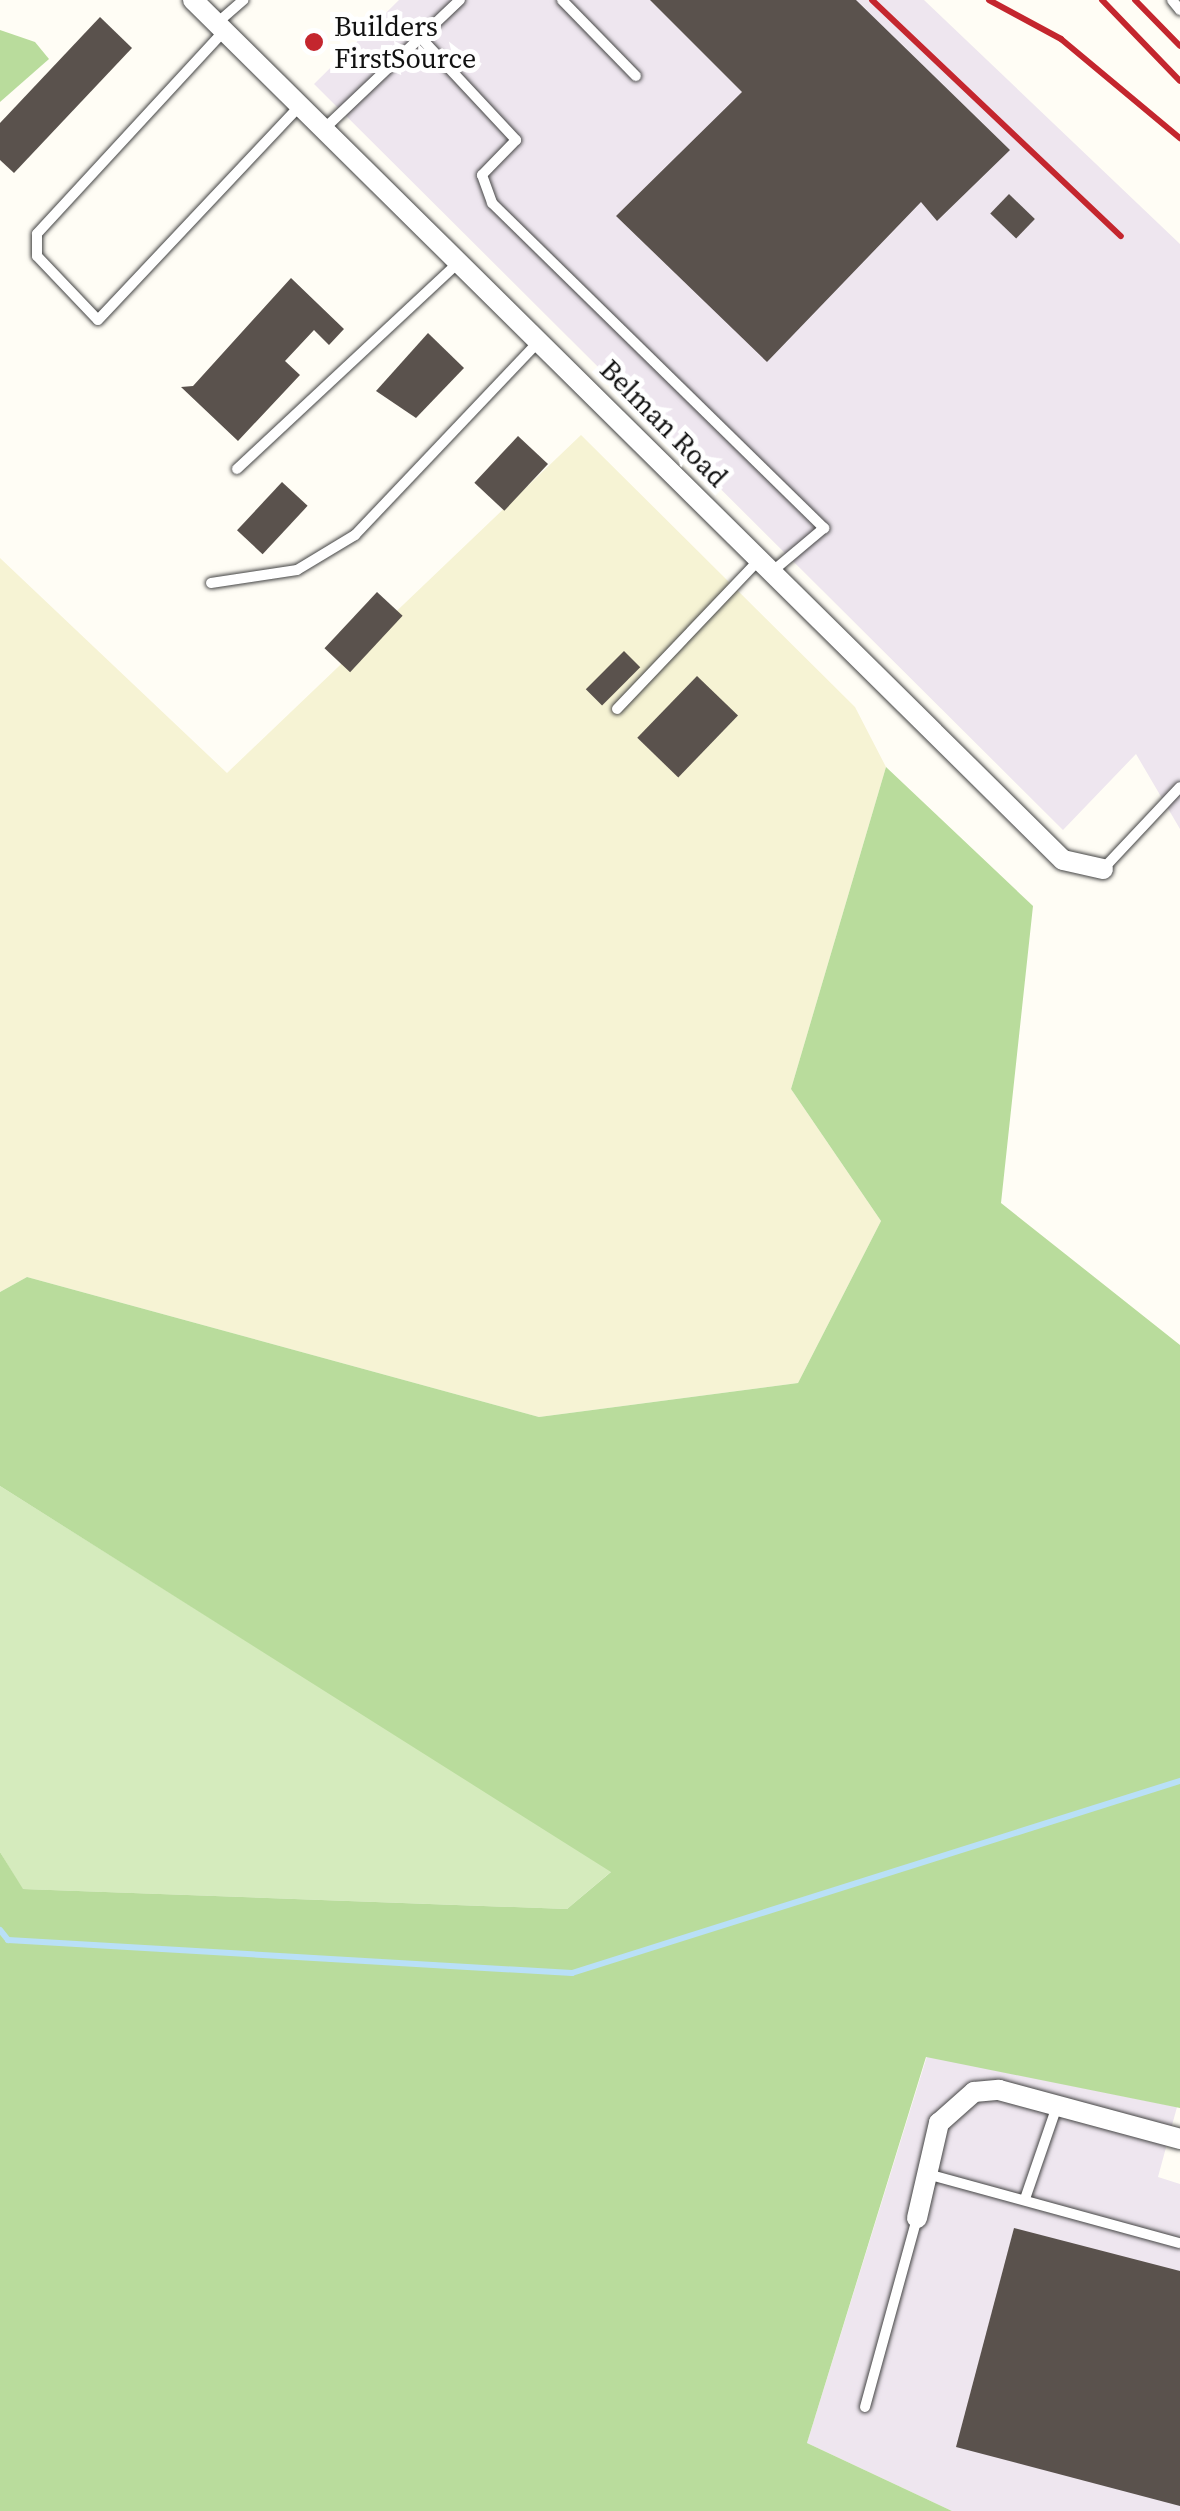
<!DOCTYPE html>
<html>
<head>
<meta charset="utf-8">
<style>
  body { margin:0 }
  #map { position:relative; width:1180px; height:2511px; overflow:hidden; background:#fffdf5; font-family:"Source Serif 4",serif }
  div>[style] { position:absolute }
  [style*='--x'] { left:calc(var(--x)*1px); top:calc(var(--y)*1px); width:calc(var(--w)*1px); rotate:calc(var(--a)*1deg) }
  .industrial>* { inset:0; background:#eee6ef }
  .farmland>* { inset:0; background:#f6f3d4 }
  .green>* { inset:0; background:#d5ebbd }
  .forest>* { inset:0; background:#b9dc9c }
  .stream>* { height:6px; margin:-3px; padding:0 3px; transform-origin:3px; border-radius:3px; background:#b9e0f7 }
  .building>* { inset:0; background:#5a524d; transform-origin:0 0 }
  .roads { filter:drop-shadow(0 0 2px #444) drop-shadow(0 0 2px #444) }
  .lane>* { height:10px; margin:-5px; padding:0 5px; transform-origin:5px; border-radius:5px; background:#fff }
  .street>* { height:20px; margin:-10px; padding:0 10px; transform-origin:10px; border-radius:10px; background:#fff }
  .rail>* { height:6px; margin:-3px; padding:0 3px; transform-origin:3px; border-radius:3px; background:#c4262e }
  .dots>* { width:28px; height:28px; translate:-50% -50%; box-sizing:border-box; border:5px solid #fff; border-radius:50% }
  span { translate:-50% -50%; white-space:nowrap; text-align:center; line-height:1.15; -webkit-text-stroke:10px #fff; paint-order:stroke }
  .poi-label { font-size:28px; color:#111 }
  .left { translate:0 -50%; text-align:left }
  .street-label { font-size:28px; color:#111 }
</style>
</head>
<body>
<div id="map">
  <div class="industrial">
    <div style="clip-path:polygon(399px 0,924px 0,1180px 244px,1180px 829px,1136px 754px,1063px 830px,314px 84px)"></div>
    <div style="clip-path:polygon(927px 2056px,1177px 2107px,1158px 2177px,1180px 2184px,1180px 2511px,952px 2511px,807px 2443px)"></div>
  </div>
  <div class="farmland">
    <div style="clip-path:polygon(581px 435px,855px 707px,886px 767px,791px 1089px,881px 1221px,798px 1383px,539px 1417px,27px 1277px,0 1292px,0 558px,227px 773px)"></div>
  </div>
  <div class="green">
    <div style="clip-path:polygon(0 1486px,612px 1871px,567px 1909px,22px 1889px,0 1852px)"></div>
  </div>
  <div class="forest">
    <div style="clip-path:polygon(0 30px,35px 42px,49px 59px,0 102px)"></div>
    <div style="clip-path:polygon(886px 767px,1033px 906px,1001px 1203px,1180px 1345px,1180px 2108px,926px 2057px,807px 2443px,952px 2511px,0 2511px,0 1852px,23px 1889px,567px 1909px,611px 1872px,0 1486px,0 1292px,27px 1277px,539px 1417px,798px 1383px,881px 1221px,791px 1089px)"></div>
  </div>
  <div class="stream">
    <div style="--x:0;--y:1930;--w:13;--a:51"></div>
    <div style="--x:8;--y:1940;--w:565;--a:3.35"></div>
    <div style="--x:572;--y:1973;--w:638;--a:-17.53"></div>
  </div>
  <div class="building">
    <div style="clip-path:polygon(650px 0,856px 0,1010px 150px,937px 221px,921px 202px,767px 362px,616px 216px,742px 92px)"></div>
    <div style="clip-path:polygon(100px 17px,132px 48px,14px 173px,0 160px,0 123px)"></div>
    <div style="left:1009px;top:194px;width:36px;height:27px;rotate:44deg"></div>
    <div style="clip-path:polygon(291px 278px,344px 329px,329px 345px,314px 330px,285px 361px,300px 375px,238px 441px,181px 387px,193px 386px)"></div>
    <div style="clip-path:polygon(428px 333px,464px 368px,416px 418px,376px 391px)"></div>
    <div style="left:518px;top:436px;width:41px;height:64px;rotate:43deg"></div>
    <div style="left:282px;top:482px;width:35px;height:66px;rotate:43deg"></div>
    <div style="left:377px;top:592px;width:35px;height:77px;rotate:43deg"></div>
    <div style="left:624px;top:651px;width:23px;height:54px;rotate:45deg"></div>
    <div style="left:697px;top:676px;width:57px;height:86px;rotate:44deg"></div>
    <div style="clip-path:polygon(1014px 2228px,1180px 2271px,1180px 2506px,956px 2447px)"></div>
  </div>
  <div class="roads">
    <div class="lane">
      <div style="--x:562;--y:0;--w:106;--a:45.8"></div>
      <div style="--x:1172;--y:0;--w:13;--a:51"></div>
      <div style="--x:217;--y:23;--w:35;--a:-41"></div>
      <div style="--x:224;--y:31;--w:276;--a:132.7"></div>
      <div style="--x:37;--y:234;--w:22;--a:90"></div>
      <div style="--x:37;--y:256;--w:88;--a:46.4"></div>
      <div style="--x:98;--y:320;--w:294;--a:-46.7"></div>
      <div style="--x:420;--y:37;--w:141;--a:47"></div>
      <div style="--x:516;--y:140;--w:49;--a:134.2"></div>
      <div style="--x:482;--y:175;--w:30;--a:70"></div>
      <div style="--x:492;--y:203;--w:465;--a:44.4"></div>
      <div style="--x:824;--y:528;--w:65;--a:140"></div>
      <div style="--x:325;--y:128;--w:186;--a:-43.5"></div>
      <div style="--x:237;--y:469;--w:304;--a:-43"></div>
      <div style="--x:211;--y:583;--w:87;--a:-8.6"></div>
      <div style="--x:297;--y:570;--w:68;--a:-31.1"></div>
      <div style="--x:355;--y:535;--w:267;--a:-46.5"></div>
      <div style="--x:617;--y:709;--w:209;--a:-46.4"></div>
      <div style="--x:1103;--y:869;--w:112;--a:-46.8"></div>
      <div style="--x:927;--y:2174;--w:262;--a:15.3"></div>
      <div style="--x:1025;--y:2199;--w:98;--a:-71"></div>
      <div style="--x:865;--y:2407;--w:196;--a:-74.6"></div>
    </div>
    <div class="street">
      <div style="--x:193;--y:0;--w:1223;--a:44.67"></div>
      <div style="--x:1063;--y:860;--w:41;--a:12.7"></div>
      <div style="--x:917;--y:2218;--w:98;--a:-77"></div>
      <div style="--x:939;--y:2123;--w:47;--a:-41.5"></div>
      <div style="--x:974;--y:2092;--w:25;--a:-5"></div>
      <div style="--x:999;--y:2090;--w:188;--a:15.1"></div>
    </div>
  </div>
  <div class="rail">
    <div style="--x:872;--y:0;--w:343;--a:43.5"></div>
    <div style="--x:989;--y:0;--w:82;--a:28.4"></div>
    <div style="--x:1061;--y:39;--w:155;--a:39.8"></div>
    <div style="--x:1102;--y:0;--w:112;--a:46.1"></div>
    <div style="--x:1135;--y:0;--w:64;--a:45.6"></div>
  </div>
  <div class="dots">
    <div style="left:314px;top:42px;background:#c4262e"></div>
  </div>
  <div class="poi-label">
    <span class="left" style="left:334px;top:42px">Builders<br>FirstSource</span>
  </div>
  <div class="street-label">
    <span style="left:664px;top:423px;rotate:45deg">Belman Road</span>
  </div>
</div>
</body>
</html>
